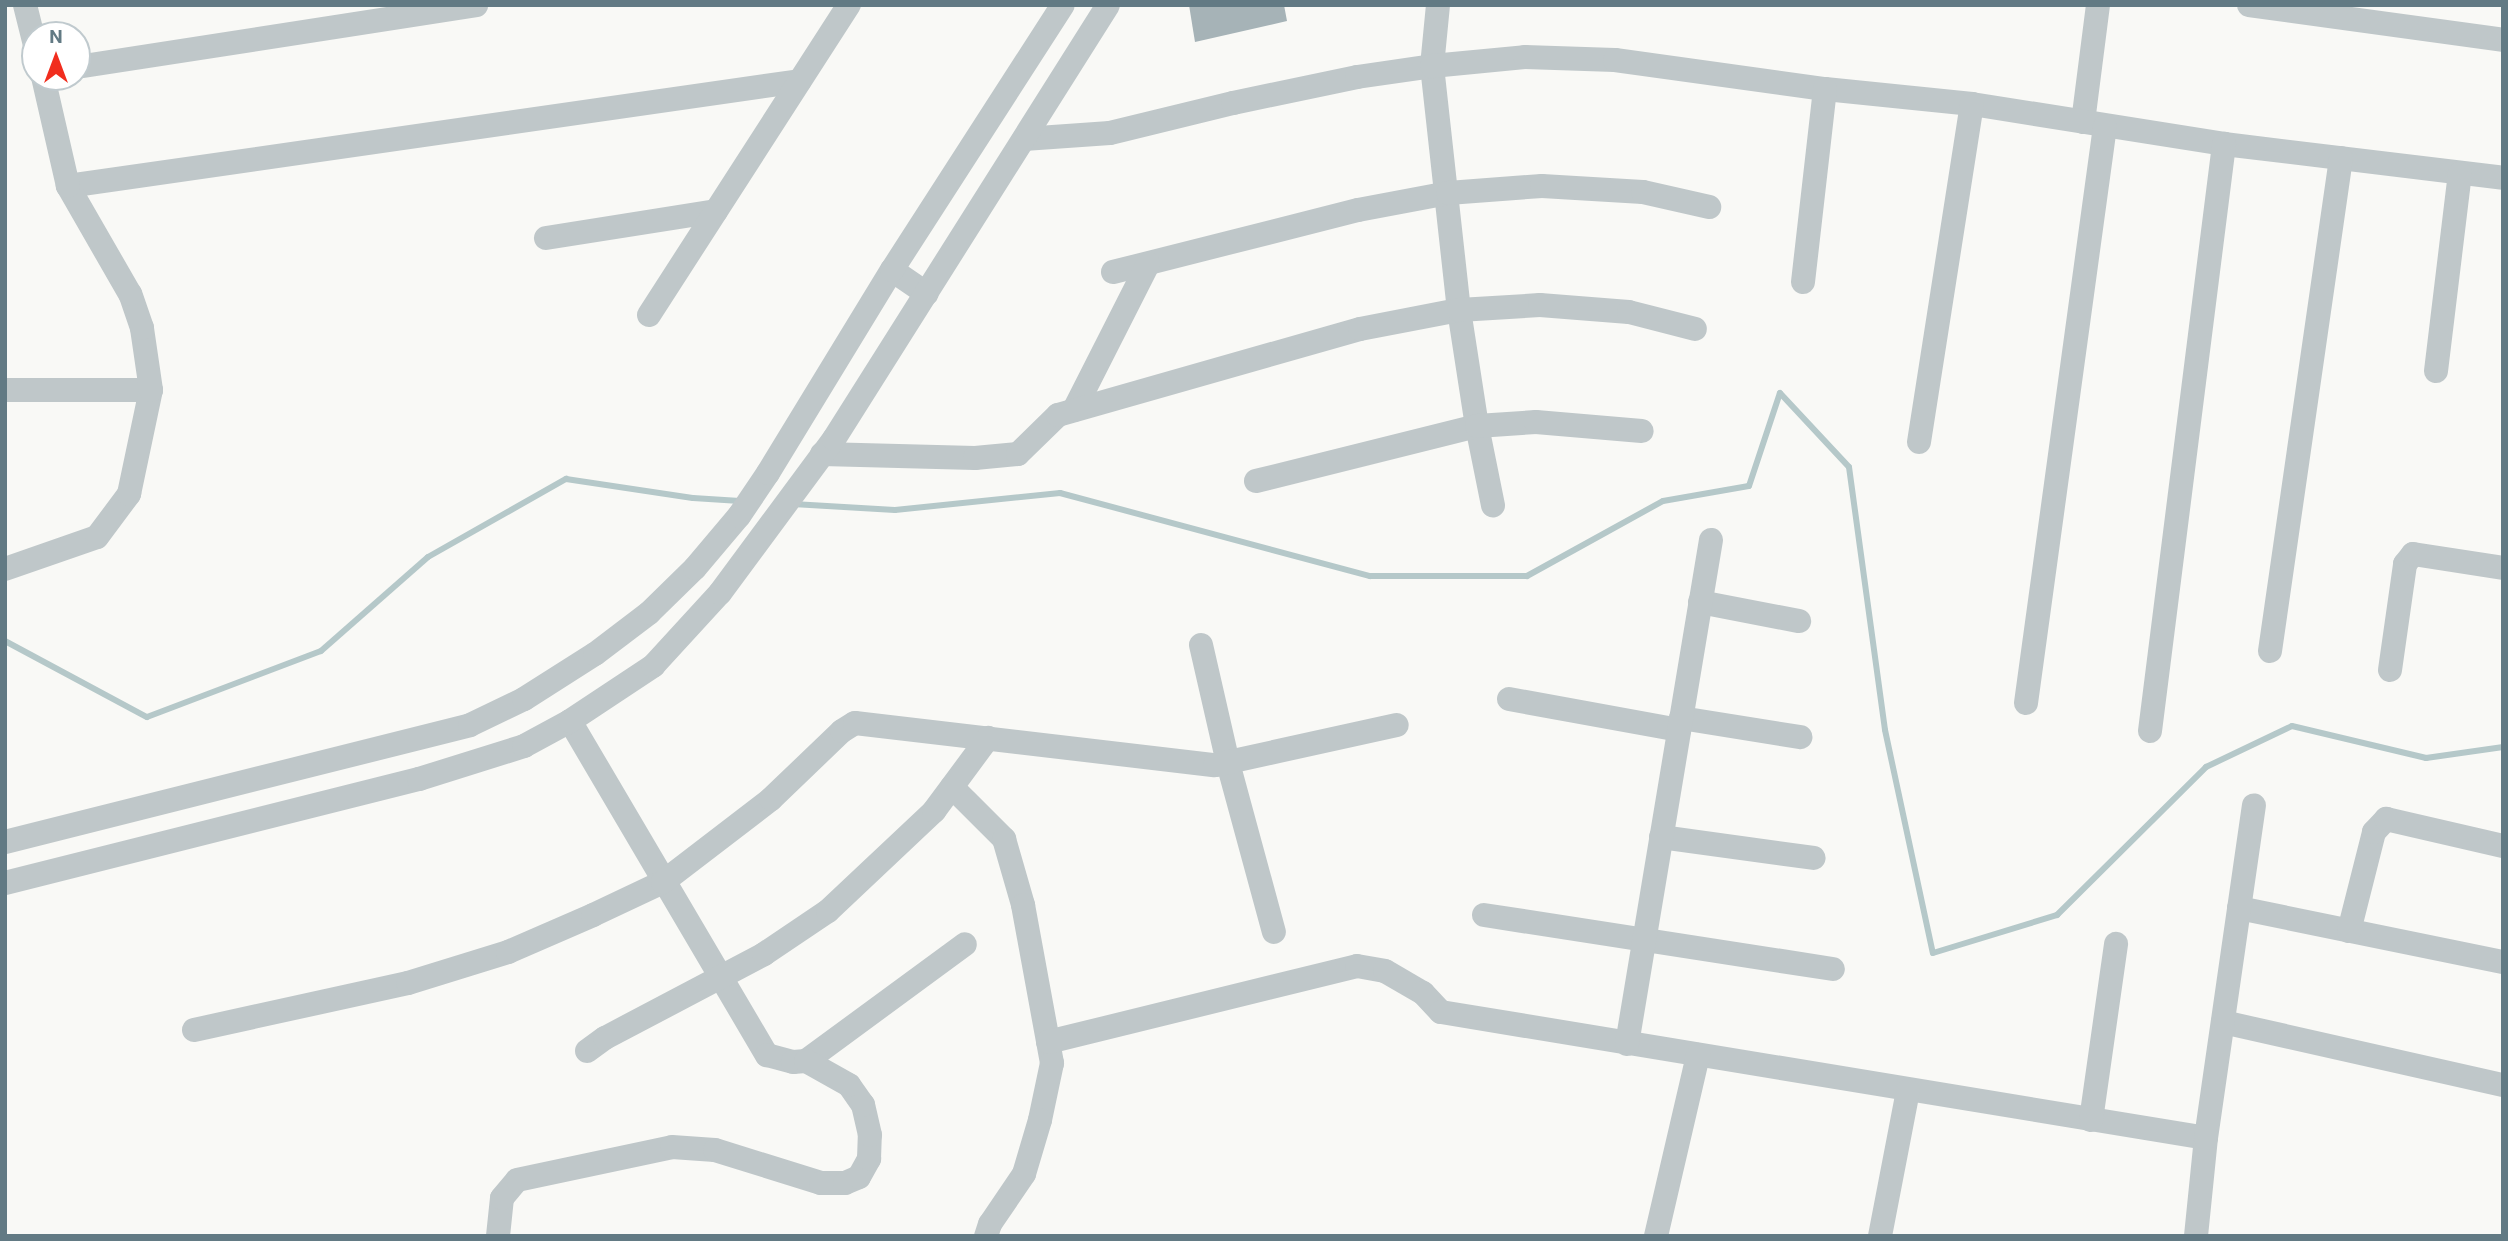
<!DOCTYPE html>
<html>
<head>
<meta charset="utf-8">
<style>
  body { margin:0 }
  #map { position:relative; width:2508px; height:1241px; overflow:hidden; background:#f9f9f6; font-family:Roboto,sans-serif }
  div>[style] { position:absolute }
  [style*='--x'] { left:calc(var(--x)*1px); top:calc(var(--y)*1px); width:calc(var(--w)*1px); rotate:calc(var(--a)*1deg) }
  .stream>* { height:6px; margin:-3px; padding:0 3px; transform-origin:3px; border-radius:3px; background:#b5c8c9 }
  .building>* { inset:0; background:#a6b3b7 }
  .minor>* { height:24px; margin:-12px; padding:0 12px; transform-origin:12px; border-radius:12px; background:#bfc7c9 }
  span { translate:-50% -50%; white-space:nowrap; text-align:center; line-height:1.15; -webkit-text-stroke:7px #fff; paint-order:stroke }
  .frame { position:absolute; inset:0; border:7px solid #627a84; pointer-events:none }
  .north { position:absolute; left:21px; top:21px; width:70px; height:70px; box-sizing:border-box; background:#fff; border:2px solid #c0cace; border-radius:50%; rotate:0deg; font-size:19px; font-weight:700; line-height:28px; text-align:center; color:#627a84 }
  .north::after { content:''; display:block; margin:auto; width:24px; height:32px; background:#f12d1e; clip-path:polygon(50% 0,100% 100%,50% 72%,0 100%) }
</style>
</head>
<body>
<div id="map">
  <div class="stream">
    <div style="--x:793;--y:504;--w:102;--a:3.4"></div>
    <div style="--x:895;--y:510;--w:166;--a:-5.9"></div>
    <div style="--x:1060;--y:493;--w:321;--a:15"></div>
    <div style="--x:1370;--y:576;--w:157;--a:0"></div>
    <div style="--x:1527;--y:576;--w:155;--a:-28.9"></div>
    <div style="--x:1663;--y:501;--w:87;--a:-9.9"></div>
    <div style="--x:1749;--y:486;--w:98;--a:-71.6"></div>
    <div style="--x:1780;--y:393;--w:101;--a:47"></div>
    <div style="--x:1849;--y:467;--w:265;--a:82.2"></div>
    <div style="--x:1885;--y:730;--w:228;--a:77.9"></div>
    <div style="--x:1933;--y:953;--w:130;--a:-17"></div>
    <div style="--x:2057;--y:915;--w:210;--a:-44.8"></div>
    <div style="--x:2206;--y:767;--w:95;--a:-25.5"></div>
    <div style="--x:2292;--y:726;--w:138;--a:13.4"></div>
    <div style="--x:2426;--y:758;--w:78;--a:-8.1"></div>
    <div style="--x:5;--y:641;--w:161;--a:28.2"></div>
    <div style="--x:147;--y:717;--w:186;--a:-20.8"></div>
    <div style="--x:321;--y:651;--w:142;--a:-41.3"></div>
    <div style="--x:428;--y:557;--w:159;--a:-29.5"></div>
    <div style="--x:566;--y:479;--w:128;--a:8.5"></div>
    <div style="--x:693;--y:498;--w:47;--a:3.7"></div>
  </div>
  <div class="building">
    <div style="clip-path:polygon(1189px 5px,1284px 5px,1287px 21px,1195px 42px)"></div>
  </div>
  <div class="minor">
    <div style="--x:25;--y:5;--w:41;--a:76"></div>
    <div style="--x:1438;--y:5;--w:61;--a:95.6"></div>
    <div style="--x:1432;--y:66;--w:245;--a:83.7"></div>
    <div style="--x:1459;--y:310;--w:117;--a:81.2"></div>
    <div style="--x:1477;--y:426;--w:81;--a:78.6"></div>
    <div style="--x:2249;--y:5;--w:256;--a:7.8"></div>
    <div style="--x:77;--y:67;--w:404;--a:-8.8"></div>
    <div style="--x:2083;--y:122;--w:118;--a:-82.7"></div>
    <div style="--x:1024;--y:139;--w:86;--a:-4"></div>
    <div style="--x:1110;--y:133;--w:127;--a:-13.7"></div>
    <div style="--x:1233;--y:103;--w:127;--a:-11.8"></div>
    <div style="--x:1357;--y:77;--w:76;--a:-8.3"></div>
    <div style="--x:1432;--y:66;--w:93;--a:-5.5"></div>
    <div style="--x:1525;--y:57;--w:90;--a:1.9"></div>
    <div style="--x:1615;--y:60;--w:212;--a:7.9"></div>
    <div style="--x:1825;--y:89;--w:148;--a:5.8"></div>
    <div style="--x:1972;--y:104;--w:255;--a:9"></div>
    <div style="--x:2224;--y:144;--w:281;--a:6.9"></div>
    <div style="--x:68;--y:186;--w:739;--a:-8.16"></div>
    <div style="--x:546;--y:238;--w:172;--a:-9"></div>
    <div style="--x:892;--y:270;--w:42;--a:34.4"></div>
    <div style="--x:1113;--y:272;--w:253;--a:-14.2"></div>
    <div style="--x:1358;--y:210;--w:92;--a:-10.7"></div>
    <div style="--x:1448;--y:193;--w:94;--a:-4.3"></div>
    <div style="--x:1542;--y:186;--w:101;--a:3.4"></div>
    <div style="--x:1643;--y:192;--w:68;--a:12.8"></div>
    <div style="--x:1803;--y:282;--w:194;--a:-83.5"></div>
    <div style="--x:649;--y:315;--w:369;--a:-57.2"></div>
    <div style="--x:2436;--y:371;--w:199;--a:-83.1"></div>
    <div style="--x:5;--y:390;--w:146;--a:0"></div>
    <div style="--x:1074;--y:410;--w:164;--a:-63.1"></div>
    <div style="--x:1919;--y:442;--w:342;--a:-81.1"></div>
    <div style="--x:822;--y:454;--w:153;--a:1.5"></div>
    <div style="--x:975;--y:458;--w:43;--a:-5.3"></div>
    <div style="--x:1018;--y:454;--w:56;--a:-44.3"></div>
    <div style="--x:1058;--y:415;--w:314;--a:-15.9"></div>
    <div style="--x:1360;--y:329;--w:101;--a:-10.9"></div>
    <div style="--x:1459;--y:310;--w:81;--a:-3.5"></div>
    <div style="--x:1540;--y:305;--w:89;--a:4.5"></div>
    <div style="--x:1629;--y:312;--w:68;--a:14.4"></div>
    <div style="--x:1256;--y:481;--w:228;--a:-14"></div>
    <div style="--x:1477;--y:426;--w:59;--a:-3.9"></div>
    <div style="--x:1536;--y:422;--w:106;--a:4.9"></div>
    <div style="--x:5;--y:569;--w:97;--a:-19.2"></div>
    <div style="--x:97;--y:537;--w:54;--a:-53.3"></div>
    <div style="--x:129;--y:494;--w:106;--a:-78.1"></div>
    <div style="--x:151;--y:390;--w:63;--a:-98.3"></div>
    <div style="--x:142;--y:328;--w:36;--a:-109"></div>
    <div style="--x:130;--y:294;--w:125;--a:-119.9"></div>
    <div style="--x:68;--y:186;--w:112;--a:-102.9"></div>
    <div style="--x:1700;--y:602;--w:101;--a:10.9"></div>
    <div style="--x:1201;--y:645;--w:121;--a:77.1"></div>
    <div style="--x:1228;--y:763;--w:175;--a:74.8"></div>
    <div style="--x:2270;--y:651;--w:498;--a:-81.8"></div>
    <div style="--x:2390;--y:670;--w:107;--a:-81.9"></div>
    <div style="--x:2405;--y:564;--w:13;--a:-51"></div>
    <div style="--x:2413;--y:554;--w:91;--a:8.8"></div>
    <div style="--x:1509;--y:699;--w:173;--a:10.3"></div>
    <div style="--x:2026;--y:703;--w:582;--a:-82.2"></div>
    <div style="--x:1681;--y:718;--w:121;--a:9.1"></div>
    <div style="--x:570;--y:721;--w:388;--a:59.5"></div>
    <div style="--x:767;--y:1055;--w:27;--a:15"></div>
    <div style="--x:793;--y:1062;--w:13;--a:-4"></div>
    <div style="--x:806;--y:1061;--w:197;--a:-36.3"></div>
    <div style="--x:2150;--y:731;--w:592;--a:-82.81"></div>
    <div style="--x:952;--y:787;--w:74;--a:45"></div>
    <div style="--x:1004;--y:839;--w:69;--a:73.9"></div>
    <div style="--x:1023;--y:905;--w:161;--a:79.6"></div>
    <div style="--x:1052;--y:1063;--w:58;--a:101.9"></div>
    <div style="--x:1040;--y:1120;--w:56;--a:106.5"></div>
    <div style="--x:1024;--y:1174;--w:60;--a:124.2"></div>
    <div style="--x:990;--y:1224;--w:13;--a:108"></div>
    <div style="--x:1661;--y:837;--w:154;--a:7.8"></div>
    <div style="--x:5;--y:842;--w:479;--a:-14.1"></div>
    <div style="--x:470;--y:725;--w:60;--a:-25.7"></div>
    <div style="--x:524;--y:699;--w:84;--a:-32.4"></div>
    <div style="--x:595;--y:654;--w:68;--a:-37.2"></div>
    <div style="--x:649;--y:613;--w:64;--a:-44.4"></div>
    <div style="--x:695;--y:568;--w:68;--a:-49.8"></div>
    <div style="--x:739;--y:516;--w:52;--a:-56"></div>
    <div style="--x:768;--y:473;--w:238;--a:-58.6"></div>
    <div style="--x:892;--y:270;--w:315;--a:-57.2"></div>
    <div style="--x:5;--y:883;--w:427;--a:-14.1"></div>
    <div style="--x:419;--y:779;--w:110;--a:-17.4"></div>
    <div style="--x:524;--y:746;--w:52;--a:-28.5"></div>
    <div style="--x:570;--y:721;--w:100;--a:-33.5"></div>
    <div style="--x:653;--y:666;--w:99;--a:-47.5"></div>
    <div style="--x:720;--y:593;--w:192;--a:-53.5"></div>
    <div style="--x:834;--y:439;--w:513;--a:-57.73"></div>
    <div style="--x:2239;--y:908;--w:269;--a:11.6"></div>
    <div style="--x:1484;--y:915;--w:353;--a:8.8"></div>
    <div style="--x:2349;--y:931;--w:102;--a:-75.8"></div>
    <div style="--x:2374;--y:832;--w:18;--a:-47"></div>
    <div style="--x:2386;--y:819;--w:120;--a:13"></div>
    <div style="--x:2223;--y:1022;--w:287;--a:12.7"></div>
    <div style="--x:194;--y:1030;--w:219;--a:-12.4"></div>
    <div style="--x:408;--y:983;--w:105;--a:-17.2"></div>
    <div style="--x:508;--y:952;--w:93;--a:-23.5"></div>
    <div style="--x:593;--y:915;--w:77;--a:-25.2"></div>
    <div style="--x:663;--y:882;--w:136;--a:-37.5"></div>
    <div style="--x:771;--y:799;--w:98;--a:-43.8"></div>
    <div style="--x:842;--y:731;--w:15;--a:-32"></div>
    <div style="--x:855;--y:723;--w:362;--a:6.7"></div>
    <div style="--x:1215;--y:765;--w:186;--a:-12.4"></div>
    <div style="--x:1048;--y:1042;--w:318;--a:-13.8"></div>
    <div style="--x:1357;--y:966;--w:28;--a:10"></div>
    <div style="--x:1385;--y:971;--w:44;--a:30.1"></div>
    <div style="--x:1423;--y:993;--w:26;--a:47"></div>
    <div style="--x:1441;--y:1012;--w:775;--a:9.35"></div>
    <div style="--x:1627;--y:1044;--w:511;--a:-80.54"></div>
    <div style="--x:587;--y:1051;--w:22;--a:-36"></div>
    <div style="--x:605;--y:1038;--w:180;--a:-27.8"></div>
    <div style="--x:764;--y:954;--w:77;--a:-33.9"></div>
    <div style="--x:828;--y:911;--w:146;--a:-43.3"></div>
    <div style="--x:934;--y:811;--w:91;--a:-53.5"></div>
    <div style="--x:2091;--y:1120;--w:178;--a:-81.9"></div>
    <div style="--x:498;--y:1236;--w:38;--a:-84"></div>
    <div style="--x:502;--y:1198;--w:23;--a:-50"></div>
    <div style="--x:517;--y:1180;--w:158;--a:-12"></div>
    <div style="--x:672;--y:1147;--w:43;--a:4"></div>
    <div style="--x:715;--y:1150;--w:111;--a:17.3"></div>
    <div style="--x:821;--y:1183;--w:24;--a:0"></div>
    <div style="--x:845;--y:1183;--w:15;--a:-23"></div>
    <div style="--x:859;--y:1177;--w:21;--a:-61"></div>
    <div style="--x:869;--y:1159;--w:24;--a:-88"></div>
    <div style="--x:870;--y:1135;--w:31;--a:-103"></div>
    <div style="--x:863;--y:1105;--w:24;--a:-125"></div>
    <div style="--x:849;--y:1085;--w:49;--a:-150.8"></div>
    <div style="--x:1656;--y:1236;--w:186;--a:-76.9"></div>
    <div style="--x:1880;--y:1236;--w:148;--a:-79.1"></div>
    <div style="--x:2196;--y:1236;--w:99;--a:-84.2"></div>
    <div style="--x:2206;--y:1138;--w:336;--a:-81.8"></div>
  </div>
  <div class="frame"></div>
  <div class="north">N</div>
</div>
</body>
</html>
